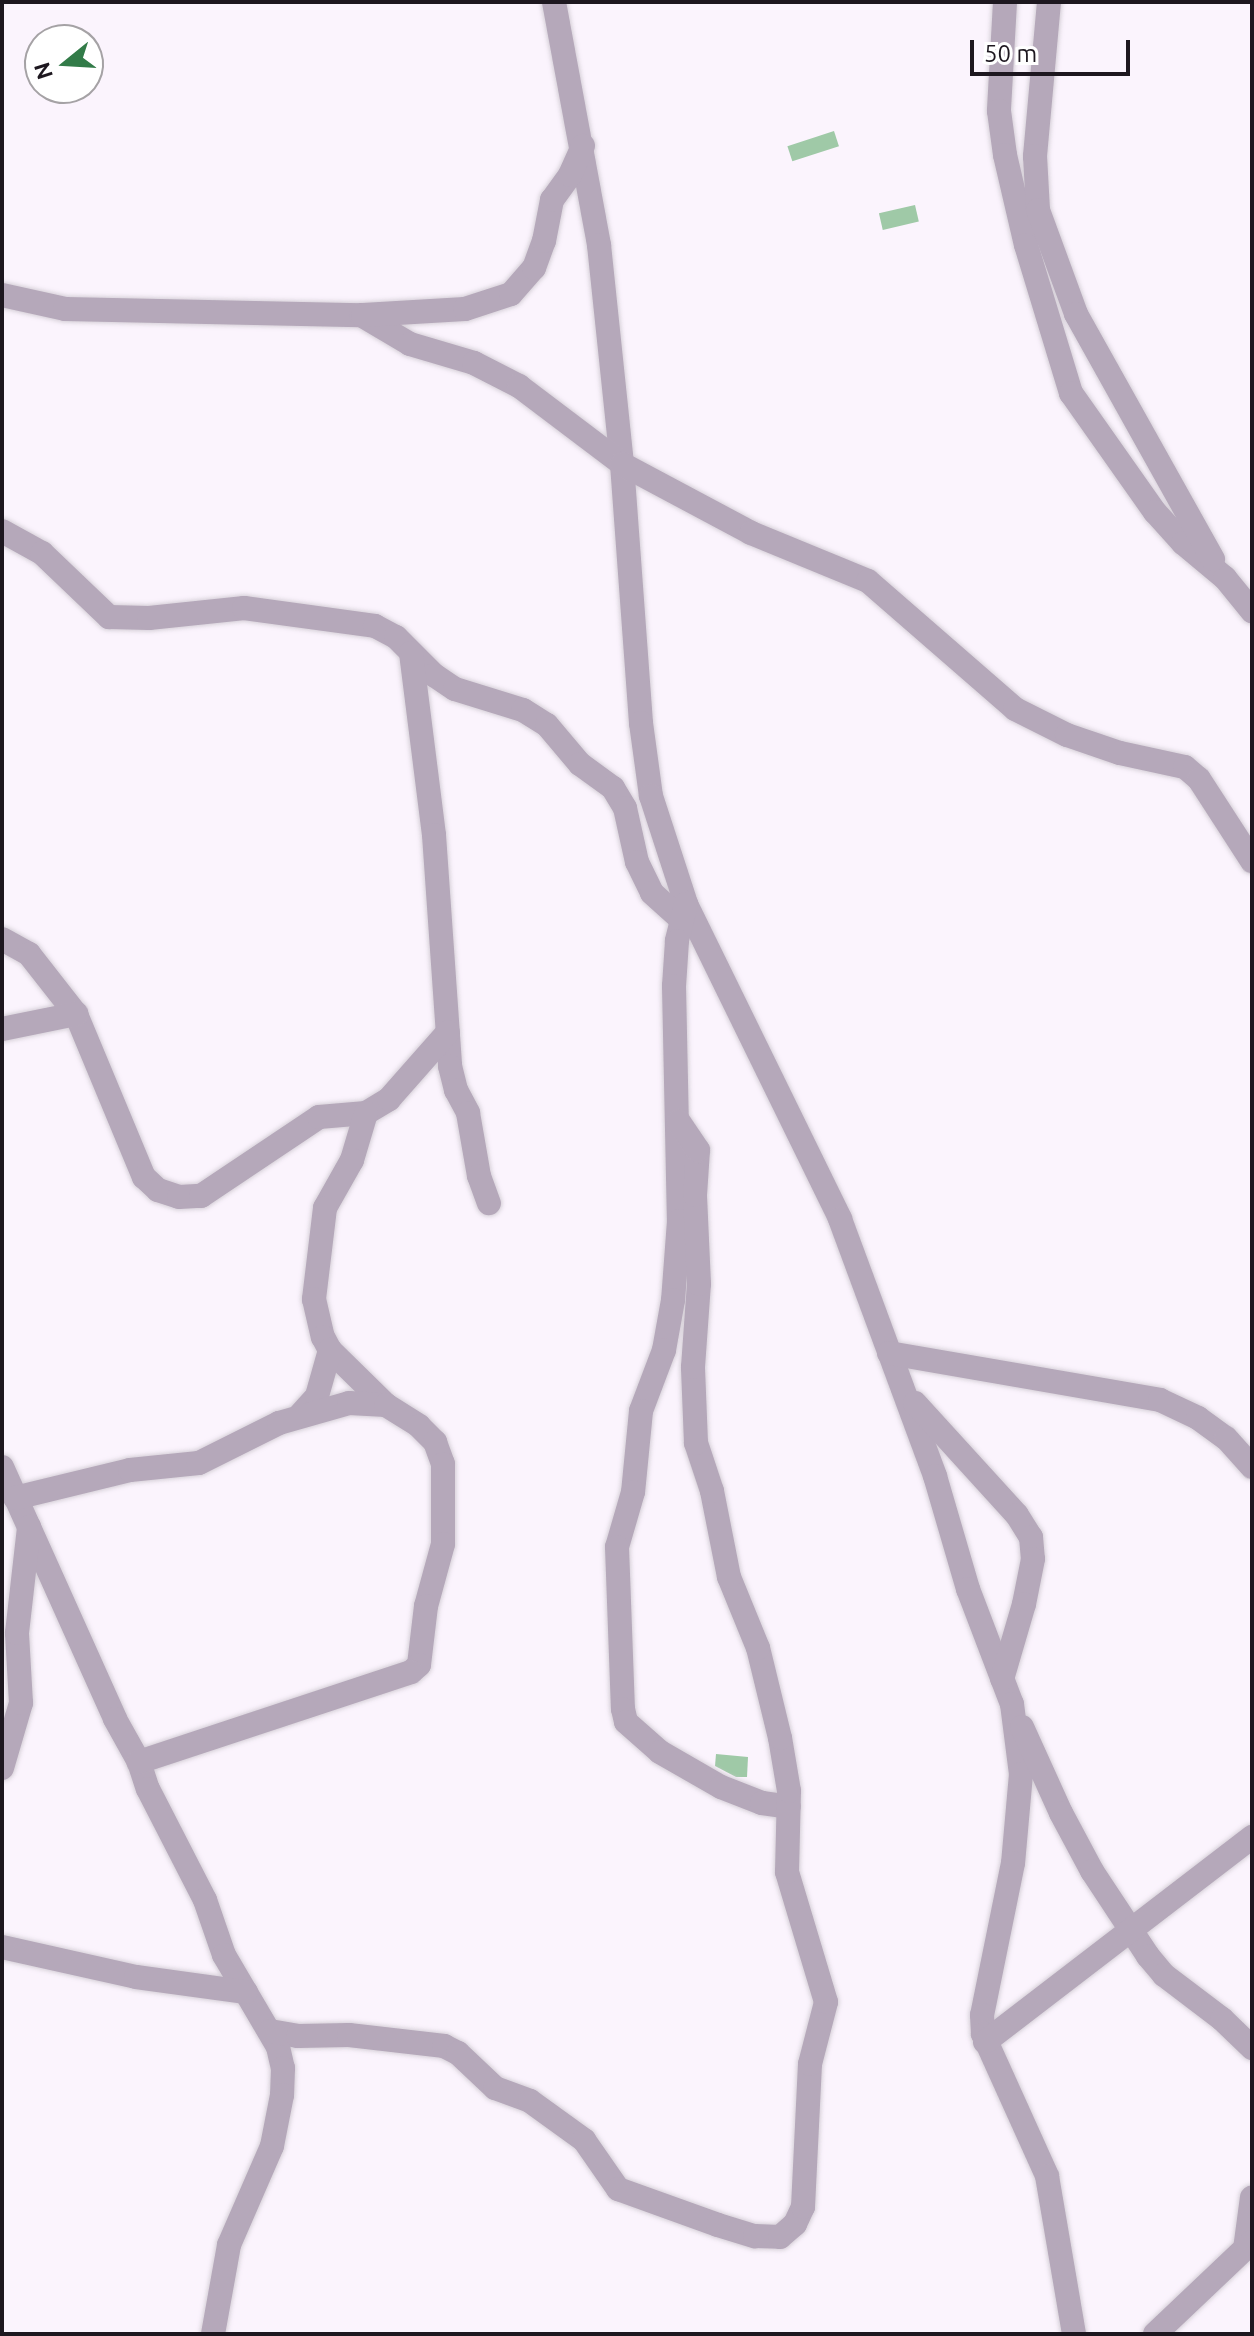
<!DOCTYPE html>
<html>
<head>
<meta charset="utf-8">
<style>
  body { margin:0 }
  #map { position:relative; width:1254px; height:2336px; overflow:hidden; background:#fbf4fd; font-family:Ubuntu,sans-serif }
  div>[style] { position:absolute }
  [style*='--x'] { left:calc(var(--x)*1px); top:calc(var(--y)*1px); width:calc(var(--w)*1px); rotate:calc(var(--a)*1deg) }
  .building>* { inset:0; background:#9fc9a7; transform-origin:0 0 }
  .roads { filter:drop-shadow(0 0 2px #d7d1d9) drop-shadow(0 0 2px #d7d1d9) }
  .minor>* { height:24px; margin:-12px; padding:0 12px; transform-origin:12px; border-radius:12px; background:#b5a8ba }
  span { translate:-50% -50%; white-space:nowrap; text-align:center; line-height:1.15; -webkit-text-stroke:8px #fff; paint-order:stroke }
  .frame { position:absolute; inset:0; border:4px solid #1d171f; pointer-events:none }
  .north { position:absolute; left:24px; top:24px; width:80px; height:80px; box-sizing:border-box; background:#fff; border:2px solid #a5a2a5; border-radius:50%; rotate:252deg; font-size:22px; font-weight:700; line-height:32px; text-align:center; color:#1d171f }
  .north::after { content:''; display:block; margin:auto; width:28px; height:36px; background:#327b48; clip-path:polygon(50% 0,100% 100%,50% 72%,0 100%) }
  .scale { position:absolute; left:970px; top:40px; width:160px; height:36px; box-sizing:border-box; border:4px solid #1d171f; border-top:0; padding-left:10px; font-size:24px; line-height:28px; white-space:nowrap; color:#1d171f; -webkit-text-stroke:6px #fff; paint-order:stroke }
</style>
</head>
<body>
<div id="map">
  <div class="building">
    <div style="left:834px;top:131px;width:16px;height:49px;rotate:72deg"></div>
    <div style="left:915px;top:205px;width:17px;height:37px;rotate:77deg"></div>
    <div style="clip-path:polygon(716px 1754px,748px 1757px,747px 1777px,736px 1777px,715px 1766px)"></div>
  </div>
  <div class="roads">
    <div class="minor">
      <div style="--x:554;--y:2;--w:247;--a:79.5"></div>
      <div style="--x:599;--y:245;--w:220;--a:84"></div>
      <div style="--x:622;--y:464;--w:260;--a:85.8"></div>
      <div style="--x:641;--y:723;--w:74;--a:82.2"></div>
      <div style="--x:651;--y:796;--w:114;--a:72"></div>
      <div style="--x:686;--y:904;--w:351;--a:63.9"></div>
      <div style="--x:840;--y:1219;--w:274;--a:69.7"></div>
      <div style="--x:935;--y:1476;--w:118;--a:73.7"></div>
      <div style="--x:968;--y:1589;--w:123;--a:69.1"></div>
      <div style="--x:1012;--y:1704;--w:71;--a:82.7"></div>
      <div style="--x:1021;--y:1774;--w:89;--a:95.1"></div>
      <div style="--x:1013;--y:1863;--w:155;--a:101.5"></div>
      <div style="--x:982;--y:2015;--w:19;--a:87"></div>
      <div style="--x:983;--y:2034;--w:156;--a:65.7"></div>
      <div style="--x:1047;--y:2176;--w:160;--a:80.3"></div>
      <div style="--x:1005;--y:2;--w:109;--a:93.2"></div>
      <div style="--x:999;--y:111;--w:44;--a:82.2"></div>
      <div style="--x:1005;--y:155;--w:92;--a:76.9"></div>
      <div style="--x:1026;--y:245;--w:155;--a:73.1"></div>
      <div style="--x:1071;--y:393;--w:146;--a:54.8"></div>
      <div style="--x:1155;--y:512;--w:42;--a:47.9"></div>
      <div style="--x:1183;--y:543;--w:55;--a:39.8"></div>
      <div style="--x:1225;--y:578;--w:43;--a:50.7"></div>
      <div style="--x:1049;--y:2;--w:155;--a:95.2"></div>
      <div style="--x:1035;--y:156;--w:54;--a:86.8"></div>
      <div style="--x:1038;--y:210;--w:111;--a:69.9"></div>
      <div style="--x:1076;--y:314;--w:281;--a:60.8"></div>
      <div style="--x:2;--y:295;--w:65;--a:12.5"></div>
      <div style="--x:65;--y:309;--w:296;--a:1.2"></div>
      <div style="--x:361;--y:315;--w:57;--a:30.6"></div>
      <div style="--x:410;--y:344;--w:67;--a:16.5"></div>
      <div style="--x:474;--y:363;--w:51;--a:27.1"></div>
      <div style="--x:519;--y:386;--w:129;--a:37.1"></div>
      <div style="--x:622;--y:464;--w:146;--a:28.1"></div>
      <div style="--x:751;--y:533;--w:126;--a:22.3"></div>
      <div style="--x:868;--y:581;--w:195;--a:41"></div>
      <div style="--x:1015;--y:709;--w:58;--a:26.6"></div>
      <div style="--x:1067;--y:735;--w:56;--a:18.8"></div>
      <div style="--x:1120;--y:753;--w:66;--a:12.2"></div>
      <div style="--x:1185;--y:767;--w:18;--a:41"></div>
      <div style="--x:1199;--y:779;--w:98;--a:57.1"></div>
      <div style="--x:363;--y:315;--w:102;--a:-3.4"></div>
      <div style="--x:465;--y:309;--w:48;--a:-18.1"></div>
      <div style="--x:511;--y:294;--w:35;--a:-49"></div>
      <div style="--x:534;--y:268;--w:29;--a:-70"></div>
      <div style="--x:544;--y:241;--w:42;--a:-79"></div>
      <div style="--x:552;--y:200;--w:31;--a:-54"></div>
      <div style="--x:570;--y:175;--w:32;--a:-66"></div>
      <div style="--x:2;--y:531;--w:46;--a:28.8"></div>
      <div style="--x:42;--y:553;--w:93;--a:43.7"></div>
      <div style="--x:109;--y:617;--w:40;--a:1.4"></div>
      <div style="--x:149;--y:618;--w:96;--a:-6"></div>
      <div style="--x:244;--y:608;--w:132;--a:7.8"></div>
      <div style="--x:375;--y:626;--w:24;--a:28"></div>
      <div style="--x:396;--y:637;--w:54;--a:45"></div>
      <div style="--x:434;--y:675;--w:25;--a:34"></div>
      <div style="--x:455;--y:689;--w:71;--a:17.2"></div>
      <div style="--x:523;--y:710;--w:28;--a:32"></div>
      <div style="--x:547;--y:725;--w:51;--a:49.8"></div>
      <div style="--x:580;--y:764;--w:41;--a:36"></div>
      <div style="--x:613;--y:788;--w:23;--a:59"></div>
      <div style="--x:625;--y:808;--w:55;--a:77.5"></div>
      <div style="--x:637;--y:862;--w:34;--a:64"></div>
      <div style="--x:652;--y:893;--w:40;--a:42"></div>
      <div style="--x:411;--y:653;--w:183;--a:82.8"></div>
      <div style="--x:434;--y:835;--w:232;--a:86"></div>
      <div style="--x:450;--y:1066;--w:25;--a:76"></div>
      <div style="--x:456;--y:1090;--w:26;--a:62"></div>
      <div style="--x:468;--y:1113;--w:64;--a:80.1"></div>
      <div style="--x:479;--y:1176;--w:29;--a:70"></div>
      <div style="--x:686;--y:904;--w:38;--a:104"></div>
      <div style="--x:677;--y:941;--w:45;--a:93.8"></div>
      <div style="--x:674;--y:986;--w:235;--a:88.8"></div>
      <div style="--x:679;--y:1221;--w:79;--a:94.3"></div>
      <div style="--x:673;--y:1300;--w:51;--a:100.2"></div>
      <div style="--x:664;--y:1350;--w:65;--a:110.7"></div>
      <div style="--x:641;--y:1411;--w:81;--a:95.6"></div>
      <div style="--x:633;--y:1492;--w:57;--a:106.2"></div>
      <div style="--x:617;--y:1547;--w:162;--a:87.9"></div>
      <div style="--x:623;--y:1709;--w:13;--a:77"></div>
      <div style="--x:626;--y:1722;--w:45;--a:41.4"></div>
      <div style="--x:660;--y:1752;--w:70;--a:29.8"></div>
      <div style="--x:721;--y:1787;--w:44;--a:21.3"></div>
      <div style="--x:762;--y:1803;--w:27;--a:8"></div>
      <div style="--x:2;--y:939;--w:31;--a:29"></div>
      <div style="--x:29;--y:954;--w:76;--a:51.9"></div>
      <div style="--x:76;--y:1014;--w:177;--a:67.4"></div>
      <div style="--x:144;--y:1177;--w:19;--a:43"></div>
      <div style="--x:158;--y:1190;--w:22;--a:18"></div>
      <div style="--x:179;--y:1197;--w:22;--a:-3"></div>
      <div style="--x:201;--y:1196;--w:142;--a:-33.8"></div>
      <div style="--x:319;--y:1117;--w:47;--a:-4.9"></div>
      <div style="--x:366;--y:1113;--w:27;--a:-31"></div>
      <div style="--x:389;--y:1099;--w:89;--a:-48.6"></div>
      <div style="--x:2;--y:1029;--w:76;--a:-11.5"></div>
      <div style="--x:366;--y:1113;--w:49;--a:106.6"></div>
      <div style="--x:352;--y:1160;--w:55;--a:119.4"></div>
      <div style="--x:325;--y:1208;--w:92;--a:96.9"></div>
      <div style="--x:314;--y:1299;--w:39;--a:77"></div>
      <div style="--x:323;--y:1337;--w:15;--a:62"></div>
      <div style="--x:330;--y:1350;--w:78;--a:44.5"></div>
      <div style="--x:889;--y:1353;--w:275;--a:9.8"></div>
      <div style="--x:1160;--y:1400;--w:42;--a:25.3"></div>
      <div style="--x:1198;--y:1418;--w:34;--a:36"></div>
      <div style="--x:1226;--y:1438;--w:39;--a:48"></div>
      <div style="--x:915;--y:1403;--w:151;--a:47.7"></div>
      <div style="--x:1017;--y:1515;--w:26;--a:58"></div>
      <div style="--x:1031;--y:1537;--w:22;--a:85"></div>
      <div style="--x:1033;--y:1559;--w:46;--a:101.3"></div>
      <div style="--x:1024;--y:1604;--w:78;--a:106.3"></div>
      <div style="--x:300;--y:1415;--w:25;--a:-48"></div>
      <div style="--x:317;--y:1396;--w:48;--a:-74.2"></div>
      <div style="--x:2;--y:1467;--w:276;--a:65.8"></div>
      <div style="--x:115;--y:1719;--w:49;--a:60.8"></div>
      <div style="--x:139;--y:1762;--w:28;--a:72"></div>
      <div style="--x:148;--y:1789;--w:125;--a:62.8"></div>
      <div style="--x:205;--y:1900;--w:58;--a:70.9"></div>
      <div style="--x:224;--y:1955;--w:107;--a:59.6"></div>
      <div style="--x:278;--y:2047;--w:22;--a:77"></div>
      <div style="--x:283;--y:2068;--w:27;--a:92"></div>
      <div style="--x:282;--y:2095;--w:52;--a:101.1"></div>
      <div style="--x:272;--y:2146;--w:108;--a:113.5"></div>
      <div style="--x:229;--y:2245;--w:90;--a:100.2"></div>
      <div style="--x:15;--y:1498;--w:118;--a:-13.7"></div>
      <div style="--x:130;--y:1470;--w:69;--a:-5.8"></div>
      <div style="--x:199;--y:1463;--w:89;--a:-26.6"></div>
      <div style="--x:279;--y:1423;--w:73;--a:-15.9"></div>
      <div style="--x:349;--y:1403;--w:37;--a:3"></div>
      <div style="--x:386;--y:1405;--w:39;--a:32"></div>
      <div style="--x:419;--y:1426;--w:23;--a:45"></div>
      <div style="--x:435;--y:1442;--w:23;--a:70"></div>
      <div style="--x:443;--y:1464;--w:80;--a:90"></div>
      <div style="--x:443;--y:1544;--w:64;--a:105.3"></div>
      <div style="--x:426;--y:1606;--w:59;--a:96.8"></div>
      <div style="--x:419;--y:1665;--w:11;--a:139"></div>
      <div style="--x:411;--y:1672;--w:287;--a:161.7"></div>
      <div style="--x:1022;--y:1727;--w:94;--a:65.6"></div>
      <div style="--x:1061;--y:1813;--w:66;--a:61.9"></div>
      <div style="--x:1092;--y:1871;--w:102;--a:56.6"></div>
      <div style="--x:1148;--y:1956;--w:25;--a:50"></div>
      <div style="--x:1164;--y:1975;--w:73;--a:37.2"></div>
      <div style="--x:1222;--y:2019;--w:42;--a:44"></div>
      <div style="--x:2;--y:1768;--w:68;--a:-73.7"></div>
      <div style="--x:21;--y:1703;--w:70;--a:-93.3"></div>
      <div style="--x:17;--y:1633;--w:107;--a:-83.5"></div>
      <div style="--x:2;--y:1947;--w:137;--a:12.6"></div>
      <div style="--x:136;--y:1977;--w:111;--a:7.8"></div>
      <div style="--x:270;--y:2031;--w:28;--a:10"></div>
      <div style="--x:298;--y:2036;--w:51;--a:-1.1"></div>
      <div style="--x:349;--y:2035;--w:96;--a:6.6"></div>
      <div style="--x:444;--y:2046;--w:16;--a:27"></div>
      <div style="--x:458;--y:2053;--w:51;--a:43.4"></div>
      <div style="--x:495;--y:2088;--w:37;--a:20"></div>
      <div style="--x:530;--y:2101;--w:67;--a:35.8"></div>
      <div style="--x:584;--y:2140;--w:60;--a:55.2"></div>
      <div style="--x:618;--y:2189;--w:106;--a:19.8"></div>
      <div style="--x:718;--y:2225;--w:39;--a:17"></div>
      <div style="--x:755;--y:2236;--w:25;--a:2"></div>
      <div style="--x:780;--y:2237;--w:20;--a:-41"></div>
      <div style="--x:795;--y:2224;--w:19;--a:-65"></div>
      <div style="--x:803;--y:2207;--w:143;--a:-87.2"></div>
      <div style="--x:810;--y:2064;--w:64;--a:-75.5"></div>
      <div style="--x:826;--y:2002;--w:136;--a:-106.7"></div>
      <div style="--x:787;--y:1872;--w:81;--a:-88.6"></div>
      <div style="--x:789;--y:1791;--w:54;--a:-99.6"></div>
      <div style="--x:780;--y:1738;--w:93;--a:-103.7"></div>
      <div style="--x:758;--y:1648;--w:77;--a:-112.2"></div>
      <div style="--x:729;--y:1577;--w:88;--a:-101.2"></div>
      <div style="--x:712;--y:1491;--w:51;--a:-108.4"></div>
      <div style="--x:696;--y:1443;--w:76;--a:-92.3"></div>
      <div style="--x:693;--y:1367;--w:83;--a:-85.9"></div>
      <div style="--x:699;--y:1284;--w:89;--a:-92.6"></div>
      <div style="--x:695;--y:1195;--w:45;--a:-86.2"></div>
      <div style="--x:698;--y:1150;--w:34;--a:-124"></div>
      <div style="--x:985;--y:2042;--w:337;--a:-37.5"></div>
      <div style="--x:1245;--y:2249;--w:52;--a:-82.3"></div>
      <div style="--x:1155;--y:2334;--w:134;--a:-43.5"></div>
    </div>
  </div>
  <div class="frame"></div>
  <div class="north">N</div>
  <div class="scale">50 m</div>
</div>
</body>
</html>
